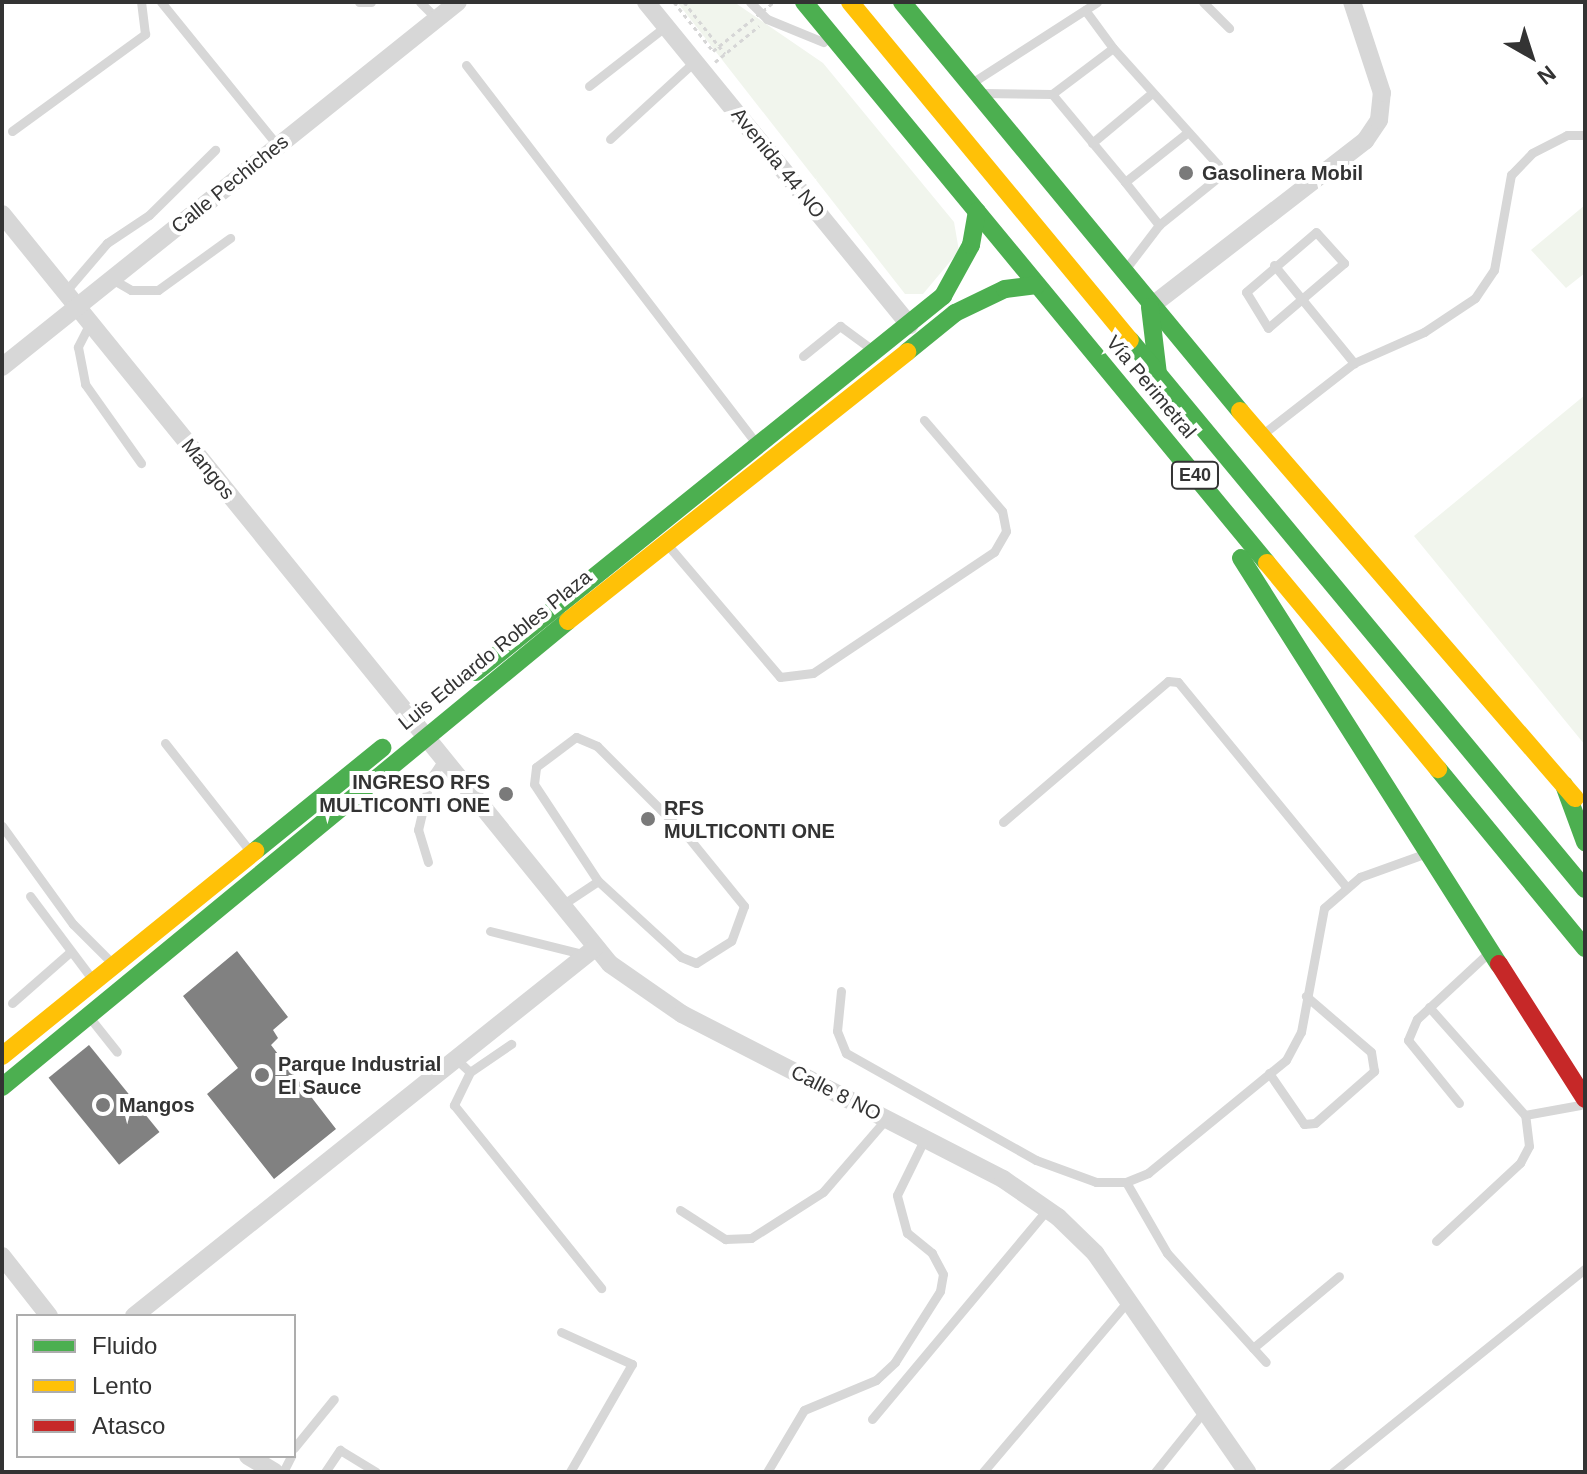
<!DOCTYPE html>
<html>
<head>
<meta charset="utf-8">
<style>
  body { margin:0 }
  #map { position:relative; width:1587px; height:1474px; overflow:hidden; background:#fff; font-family:Arial,sans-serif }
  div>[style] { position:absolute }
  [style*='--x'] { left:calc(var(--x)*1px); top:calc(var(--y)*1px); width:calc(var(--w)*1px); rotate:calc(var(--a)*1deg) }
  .green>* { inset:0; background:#f1f5ed }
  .building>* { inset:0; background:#818181; transform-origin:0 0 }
  .path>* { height:3px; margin-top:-1.5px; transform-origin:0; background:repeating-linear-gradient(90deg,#d6d6d6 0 4px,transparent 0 8px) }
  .lane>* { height:9px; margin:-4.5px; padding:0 4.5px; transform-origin:4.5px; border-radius:4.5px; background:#d7d7d7 }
  .street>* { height:18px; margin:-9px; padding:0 9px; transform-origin:9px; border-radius:9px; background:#d7d7d7 }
  .fast>* { height:18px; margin:-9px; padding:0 9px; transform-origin:9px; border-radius:9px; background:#4caf50 }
  .slow>* { height:18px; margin:-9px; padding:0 9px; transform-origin:9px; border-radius:9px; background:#ffc107 }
  .jam>* { height:18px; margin:-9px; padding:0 9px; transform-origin:9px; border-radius:9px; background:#c62828 }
  .path-bridge>* { height:3px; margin-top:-1.5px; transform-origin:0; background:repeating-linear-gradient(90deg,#d6d6d6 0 4px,transparent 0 8px) }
  .dots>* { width:22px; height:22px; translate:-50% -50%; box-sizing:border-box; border:4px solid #fff; border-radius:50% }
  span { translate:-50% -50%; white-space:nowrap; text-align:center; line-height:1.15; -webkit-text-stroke:8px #fff; paint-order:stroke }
  .shield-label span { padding:2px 6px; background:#fff; border:2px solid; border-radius:6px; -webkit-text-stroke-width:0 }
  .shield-label { font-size:18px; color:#333; font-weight:700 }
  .street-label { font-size:20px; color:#333 }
  .poi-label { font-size:20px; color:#333; font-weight:700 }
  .left { translate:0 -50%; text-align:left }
  .right { translate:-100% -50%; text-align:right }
  .frame { position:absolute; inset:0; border:4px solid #333; pointer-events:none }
  .legend { position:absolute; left:16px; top:1314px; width:280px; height:144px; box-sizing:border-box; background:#fff; border:2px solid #adadad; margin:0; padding:10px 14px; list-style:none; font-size:24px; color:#333 }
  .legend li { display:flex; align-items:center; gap:16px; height:40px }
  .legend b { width:40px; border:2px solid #adadad }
  .north { position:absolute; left:1491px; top:16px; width:80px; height:80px; -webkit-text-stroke:6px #fff; paint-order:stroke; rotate:141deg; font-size:22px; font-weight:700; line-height:32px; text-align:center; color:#333 }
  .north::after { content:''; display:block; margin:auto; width:28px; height:36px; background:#333; clip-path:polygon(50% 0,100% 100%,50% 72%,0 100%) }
</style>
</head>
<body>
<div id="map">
  <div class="green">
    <div style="clip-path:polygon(677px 2px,734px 2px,823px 63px,954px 222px,959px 251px,923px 294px,905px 294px)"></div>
    <div style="clip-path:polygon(1585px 205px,1585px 273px,1566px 288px,1531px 250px)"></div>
    <div style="clip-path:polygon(1585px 395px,1585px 745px,1414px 536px)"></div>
  </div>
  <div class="building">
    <div style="clip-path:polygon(237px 951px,288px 1017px,273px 1030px,278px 1038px,271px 1045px,336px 1129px,274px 1179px,207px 1094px,238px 1068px,183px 996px)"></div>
    <div style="left:89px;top:1045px;width:112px;height:52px;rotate:51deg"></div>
  </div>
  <div class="path">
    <div style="--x:674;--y:2;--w:63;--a:51.5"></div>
    <div style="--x:684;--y:2;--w:66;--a:51.7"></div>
    <div style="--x:715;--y:62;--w:57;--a:-39.3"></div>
  </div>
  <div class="lane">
    <div style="--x:161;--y:2;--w:186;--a:50.9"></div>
    <div style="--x:359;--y:2;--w:12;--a:0"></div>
    <div style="--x:420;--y:2;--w:24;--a:45"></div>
    <div style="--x:750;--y:2;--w:24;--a:45"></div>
    <div style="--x:767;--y:19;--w:61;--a:22.3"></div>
    <div style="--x:1203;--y:2;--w:37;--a:45"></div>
    <div style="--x:1085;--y:10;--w:47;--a:53.6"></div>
    <div style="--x:466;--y:65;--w:476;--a:52.5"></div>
    <div style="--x:970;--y:84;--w:151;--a:-32.8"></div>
    <div style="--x:589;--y:86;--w:98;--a:-37.9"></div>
    <div style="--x:981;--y:93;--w:71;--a:0.8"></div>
    <div style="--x:1052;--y:94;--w:114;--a:50.3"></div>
    <div style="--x:1125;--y:182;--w:55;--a:51.7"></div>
    <div style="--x:1159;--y:225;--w:58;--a:127.3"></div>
    <div style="--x:1052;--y:94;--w:76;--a:-37"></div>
    <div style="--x:1113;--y:48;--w:157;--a:48.1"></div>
    <div style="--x:1218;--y:165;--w:14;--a:98"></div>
    <div style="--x:1216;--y:179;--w:73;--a:141.1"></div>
    <div style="--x:12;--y:131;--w:165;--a:-36.1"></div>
    <div style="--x:145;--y:34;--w:32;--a:-97"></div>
    <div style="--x:610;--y:139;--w:115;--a:-42.5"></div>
    <div style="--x:1092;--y:143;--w:78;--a:-39.8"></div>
    <div style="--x:1125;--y:182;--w:80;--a:-38.4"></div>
    <div style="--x:1316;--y:232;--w:42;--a:47.9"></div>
    <div style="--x:1344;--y:263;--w:100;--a:139.5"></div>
    <div style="--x:1268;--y:328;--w:42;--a:-121.4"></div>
    <div style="--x:1246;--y:292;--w:92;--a:-40.6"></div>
    <div style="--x:1274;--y:265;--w:127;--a:50.8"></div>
    <div style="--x:112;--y:279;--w:22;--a:30"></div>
    <div style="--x:131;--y:290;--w:27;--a:0"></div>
    <div style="--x:158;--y:290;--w:89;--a:-35.8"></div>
    <div style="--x:65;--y:292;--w:65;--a:-49.4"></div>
    <div style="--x:107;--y:243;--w:50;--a:-33.7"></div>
    <div style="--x:149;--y:215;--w:93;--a:-44.6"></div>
    <div style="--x:90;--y:323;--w:27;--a:117"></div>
    <div style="--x:78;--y:347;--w:38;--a:79"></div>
    <div style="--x:85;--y:384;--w:97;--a:54.7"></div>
    <div style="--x:803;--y:356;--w:48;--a:-39"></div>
    <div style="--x:840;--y:326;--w:42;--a:36.3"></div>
    <div style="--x:1264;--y:433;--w:114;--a:-37.9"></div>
    <div style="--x:1354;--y:363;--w:77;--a:-23.9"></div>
    <div style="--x:1424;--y:332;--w:61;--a:-33.7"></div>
    <div style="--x:1475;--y:298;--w:34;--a:-56"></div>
    <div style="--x:1494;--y:270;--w:97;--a:-79.9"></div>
    <div style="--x:1511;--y:175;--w:30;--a:-46"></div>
    <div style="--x:1532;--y:153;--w:39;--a:-27"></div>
    <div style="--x:1567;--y:135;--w:18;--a:0"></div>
    <div style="--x:666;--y:543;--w:176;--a:49.6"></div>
    <div style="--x:780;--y:677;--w:33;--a:-7"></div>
    <div style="--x:813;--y:673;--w:218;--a:-33.8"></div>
    <div style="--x:994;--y:552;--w:24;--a:-60"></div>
    <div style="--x:1006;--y:531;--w:20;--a:-101"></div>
    <div style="--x:1002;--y:511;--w:120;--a:-130.6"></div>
    <div style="--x:576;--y:737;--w:23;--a:23"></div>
    <div style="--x:597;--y:746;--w:129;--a:45"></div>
    <div style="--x:688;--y:837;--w:89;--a:50.9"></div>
    <div style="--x:744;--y:906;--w:37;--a:110"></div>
    <div style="--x:731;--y:941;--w:41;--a:147.8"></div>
    <div style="--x:696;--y:963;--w:16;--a:-158"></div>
    <div style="--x:681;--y:957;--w:113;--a:-137.5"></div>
    <div style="--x:598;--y:881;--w:116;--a:-123.4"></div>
    <div style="--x:534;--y:784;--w:17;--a:-83"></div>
    <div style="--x:536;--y:767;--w:50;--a:-36.9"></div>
    <div style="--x:165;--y:743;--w:137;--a:51.8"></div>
    <div style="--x:1003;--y:822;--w:217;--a:-40.5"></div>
    <div style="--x:1168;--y:681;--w:10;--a:6"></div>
    <div style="--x:1178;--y:682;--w:266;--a:50.6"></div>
    <div style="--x:2;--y:826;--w:121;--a:54.1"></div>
    <div style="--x:73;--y:924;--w:55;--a:45"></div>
    <div style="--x:428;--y:862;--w:34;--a:-107"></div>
    <div style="--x:418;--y:830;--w:52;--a:-76.8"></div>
    <div style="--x:430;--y:779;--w:23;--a:-56"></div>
    <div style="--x:30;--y:896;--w:104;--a:53.2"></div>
    <div style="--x:562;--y:905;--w:43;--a:-33.7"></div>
    <div style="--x:490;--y:931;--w:100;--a:13.9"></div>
    <div style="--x:841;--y:991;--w:40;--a:95.7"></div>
    <div style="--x:837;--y:1031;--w:24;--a:68"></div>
    <div style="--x:846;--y:1053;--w:218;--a:29.4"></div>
    <div style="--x:1036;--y:1160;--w:64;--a:20.1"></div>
    <div style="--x:1096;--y:1182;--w:30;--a:0"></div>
    <div style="--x:1126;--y:1182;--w:24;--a:-22"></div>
    <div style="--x:1148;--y:1173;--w:178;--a:-39.3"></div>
    <div style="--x:1286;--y:1060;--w:32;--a:-62"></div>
    <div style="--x:1301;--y:1032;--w:126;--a:-79.5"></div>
    <div style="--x:1324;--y:908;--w:48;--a:-40.7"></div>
    <div style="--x:1360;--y:877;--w:68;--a:-19.8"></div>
    <div style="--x:12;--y:1003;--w:76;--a:-41.3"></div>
    <div style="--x:1429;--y:1007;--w:144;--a:48.4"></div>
    <div style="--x:1525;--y:1115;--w:56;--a:-10.3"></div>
    <div style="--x:90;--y:1018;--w:43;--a:51.5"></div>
    <div style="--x:456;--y:1059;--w:19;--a:43"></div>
    <div style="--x:470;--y:1072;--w:50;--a:-34.3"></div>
    <div style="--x:470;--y:1072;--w:37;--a:116"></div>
    <div style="--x:454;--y:1105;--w:235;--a:51.2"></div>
    <div style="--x:1269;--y:1073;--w:62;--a:55.5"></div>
    <div style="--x:1304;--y:1124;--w:11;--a:-5"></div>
    <div style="--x:1315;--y:1123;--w:79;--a:-41.4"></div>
    <div style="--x:1374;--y:1071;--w:19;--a:-99"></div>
    <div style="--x:1371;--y:1052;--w:86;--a:-139.3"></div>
    <div style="--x:1459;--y:1103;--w:81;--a:-129"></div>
    <div style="--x:1408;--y:1040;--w:23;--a:-67"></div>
    <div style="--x:1417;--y:1019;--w:93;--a:-42.8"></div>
    <div style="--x:1126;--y:1182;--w:82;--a:60"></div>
    <div style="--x:1167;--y:1253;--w:147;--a:47.8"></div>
    <div style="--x:680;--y:1210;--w:54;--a:32.8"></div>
    <div style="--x:725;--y:1239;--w:26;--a:-2"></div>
    <div style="--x:751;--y:1238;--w:85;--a:-32.6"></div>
    <div style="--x:823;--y:1192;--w:96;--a:-49.2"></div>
    <div style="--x:1436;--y:1241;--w:115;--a:-42.9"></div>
    <div style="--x:1520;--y:1163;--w:19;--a:-62"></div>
    <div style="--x:1529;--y:1146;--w:31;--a:-97"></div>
    <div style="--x:561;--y:1332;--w:78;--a:24.3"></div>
    <div style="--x:632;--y:1364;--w:125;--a:119.9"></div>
    <div style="--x:1253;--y:1348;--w:112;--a:-39.9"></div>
    <div style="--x:872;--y:1419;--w:273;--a:-50.1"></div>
    <div style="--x:294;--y:1448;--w:63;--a:-50.8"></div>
    <div style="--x:283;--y:1472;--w:18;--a:-63"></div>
    <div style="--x:325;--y:1472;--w:27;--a:-56"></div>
    <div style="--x:340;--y:1450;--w:42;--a:31.4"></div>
    <div style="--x:767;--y:1472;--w:72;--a:-59.2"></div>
    <div style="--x:804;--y:1410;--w:78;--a:-22.6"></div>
    <div style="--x:876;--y:1380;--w:26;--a:-43"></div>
    <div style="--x:895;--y:1362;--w:84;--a:-57.6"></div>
    <div style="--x:940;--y:1291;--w:17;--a:-80"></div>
    <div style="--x:943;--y:1274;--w:24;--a:-118"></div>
    <div style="--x:932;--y:1253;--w:32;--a:-141"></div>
    <div style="--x:907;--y:1233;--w:39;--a:-105"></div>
    <div style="--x:897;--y:1195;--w:64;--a:-63.8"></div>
    <div style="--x:983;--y:1472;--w:224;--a:-49.7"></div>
    <div style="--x:1155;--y:1472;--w:78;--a:-51.2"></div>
    <div style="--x:1333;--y:1472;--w:324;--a:-38.9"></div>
  </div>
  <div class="street">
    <div style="--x:646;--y:2;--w:417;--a:50.8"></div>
    <div style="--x:2;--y:214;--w:965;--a:50.97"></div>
    <div style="--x:610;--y:964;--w:88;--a:34.8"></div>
    <div style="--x:682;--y:1014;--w:361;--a:27.2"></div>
    <div style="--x:1003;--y:1179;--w:67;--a:34.6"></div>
    <div style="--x:1058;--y:1217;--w:52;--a:44.2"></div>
    <div style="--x:1095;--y:1253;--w:267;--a:55.2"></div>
    <div style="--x:1150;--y:307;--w:272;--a:-37.7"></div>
    <div style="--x:1365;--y:141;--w:25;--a:-56"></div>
    <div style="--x:1379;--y:120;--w:27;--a:-84"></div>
    <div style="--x:1382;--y:93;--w:96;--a:-108.2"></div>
    <div style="--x:2;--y:367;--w:584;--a:-38.68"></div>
    <div style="--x:2;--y:1256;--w:76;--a:51.9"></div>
    <div style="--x:134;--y:1316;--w:591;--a:-38.61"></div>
    <div style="--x:248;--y:1456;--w:31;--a:31"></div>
  </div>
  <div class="fast">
    <div style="--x:804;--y:2;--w:727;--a:50.47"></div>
    <div style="--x:902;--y:2;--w:531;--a:50.43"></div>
    <div style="--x:1150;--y:307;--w:67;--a:83.2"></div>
    <div style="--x:1130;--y:340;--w:713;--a:50.35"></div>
    <div style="--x:907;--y:352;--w:62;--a:-39.1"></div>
    <div style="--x:955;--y:313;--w:55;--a:-25.6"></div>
    <div style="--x:1005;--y:289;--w:32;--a:-7"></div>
    <div style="--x:1241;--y:558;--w:481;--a:57.6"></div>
    <div style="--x:476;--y:672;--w:600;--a:-38.84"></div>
    <div style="--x:943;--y:296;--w:58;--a:-61.2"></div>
    <div style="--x:971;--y:245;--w:34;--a:-80"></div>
    <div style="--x:1438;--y:769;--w:232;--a:50.6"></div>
    <div style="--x:1564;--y:785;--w:61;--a:69.8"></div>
    <div style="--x:255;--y:851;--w:164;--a:-39"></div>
    <div style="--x:2;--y:1087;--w:733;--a:-39.47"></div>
  </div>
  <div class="slow">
    <div style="--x:850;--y:2;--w:439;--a:50.4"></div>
    <div style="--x:1240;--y:411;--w:512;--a:49.12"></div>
    <div style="--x:1267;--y:563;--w:268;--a:50.3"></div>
    <div style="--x:568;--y:621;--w:433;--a:-38.4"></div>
    <div style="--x:2;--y:1056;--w:326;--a:-39"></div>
  </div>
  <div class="jam">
    <div style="--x:1499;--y:964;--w:160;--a:57.5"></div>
  </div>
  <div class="path-bridge">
    <div style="--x:713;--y:51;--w:78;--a:-38.8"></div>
  </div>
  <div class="dots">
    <div style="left:1186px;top:173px;background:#7a7a7a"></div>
    <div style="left:506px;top:794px;background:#7a7a7a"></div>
    <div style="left:648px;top:819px;background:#7a7a7a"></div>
    <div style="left:262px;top:1075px;background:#7a7a7a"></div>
    <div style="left:103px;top:1105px;background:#7a7a7a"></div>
  </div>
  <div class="shield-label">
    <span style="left:1195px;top:475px">E40</span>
  </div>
  <div class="street-label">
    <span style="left:778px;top:163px;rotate:51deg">Avenida 44 NO</span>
    <span style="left:230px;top:184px;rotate:-39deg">Calle Pechiches</span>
    <span style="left:1151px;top:387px;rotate:50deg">Vía Perimetral</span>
    <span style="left:208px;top:469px;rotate:51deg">Mangos</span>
    <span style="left:495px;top:650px;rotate:-39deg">Luis Eduardo Robles Plaza</span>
    <span style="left:836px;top:1093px;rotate:27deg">Calle 8 NO</span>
  </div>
  <div class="poi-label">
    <span class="left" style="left:1202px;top:173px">Gasolinera Mobil</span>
    <span class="right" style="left:490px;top:794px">INGRESO RFS<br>MULTICONTI ONE</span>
    <span class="left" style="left:664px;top:820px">RFS<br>MULTICONTI ONE</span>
    <span class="left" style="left:278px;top:1076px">Parque Industrial<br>El Sauce</span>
    <span class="left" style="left:119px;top:1105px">Mangos</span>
  </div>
  <div class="frame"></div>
  <ul class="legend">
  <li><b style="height:10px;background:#4caf50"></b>Fluido</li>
  <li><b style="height:10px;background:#ffc107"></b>Lento</li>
  <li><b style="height:10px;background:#c62828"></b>Atasco</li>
  </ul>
  <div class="north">N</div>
</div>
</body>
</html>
